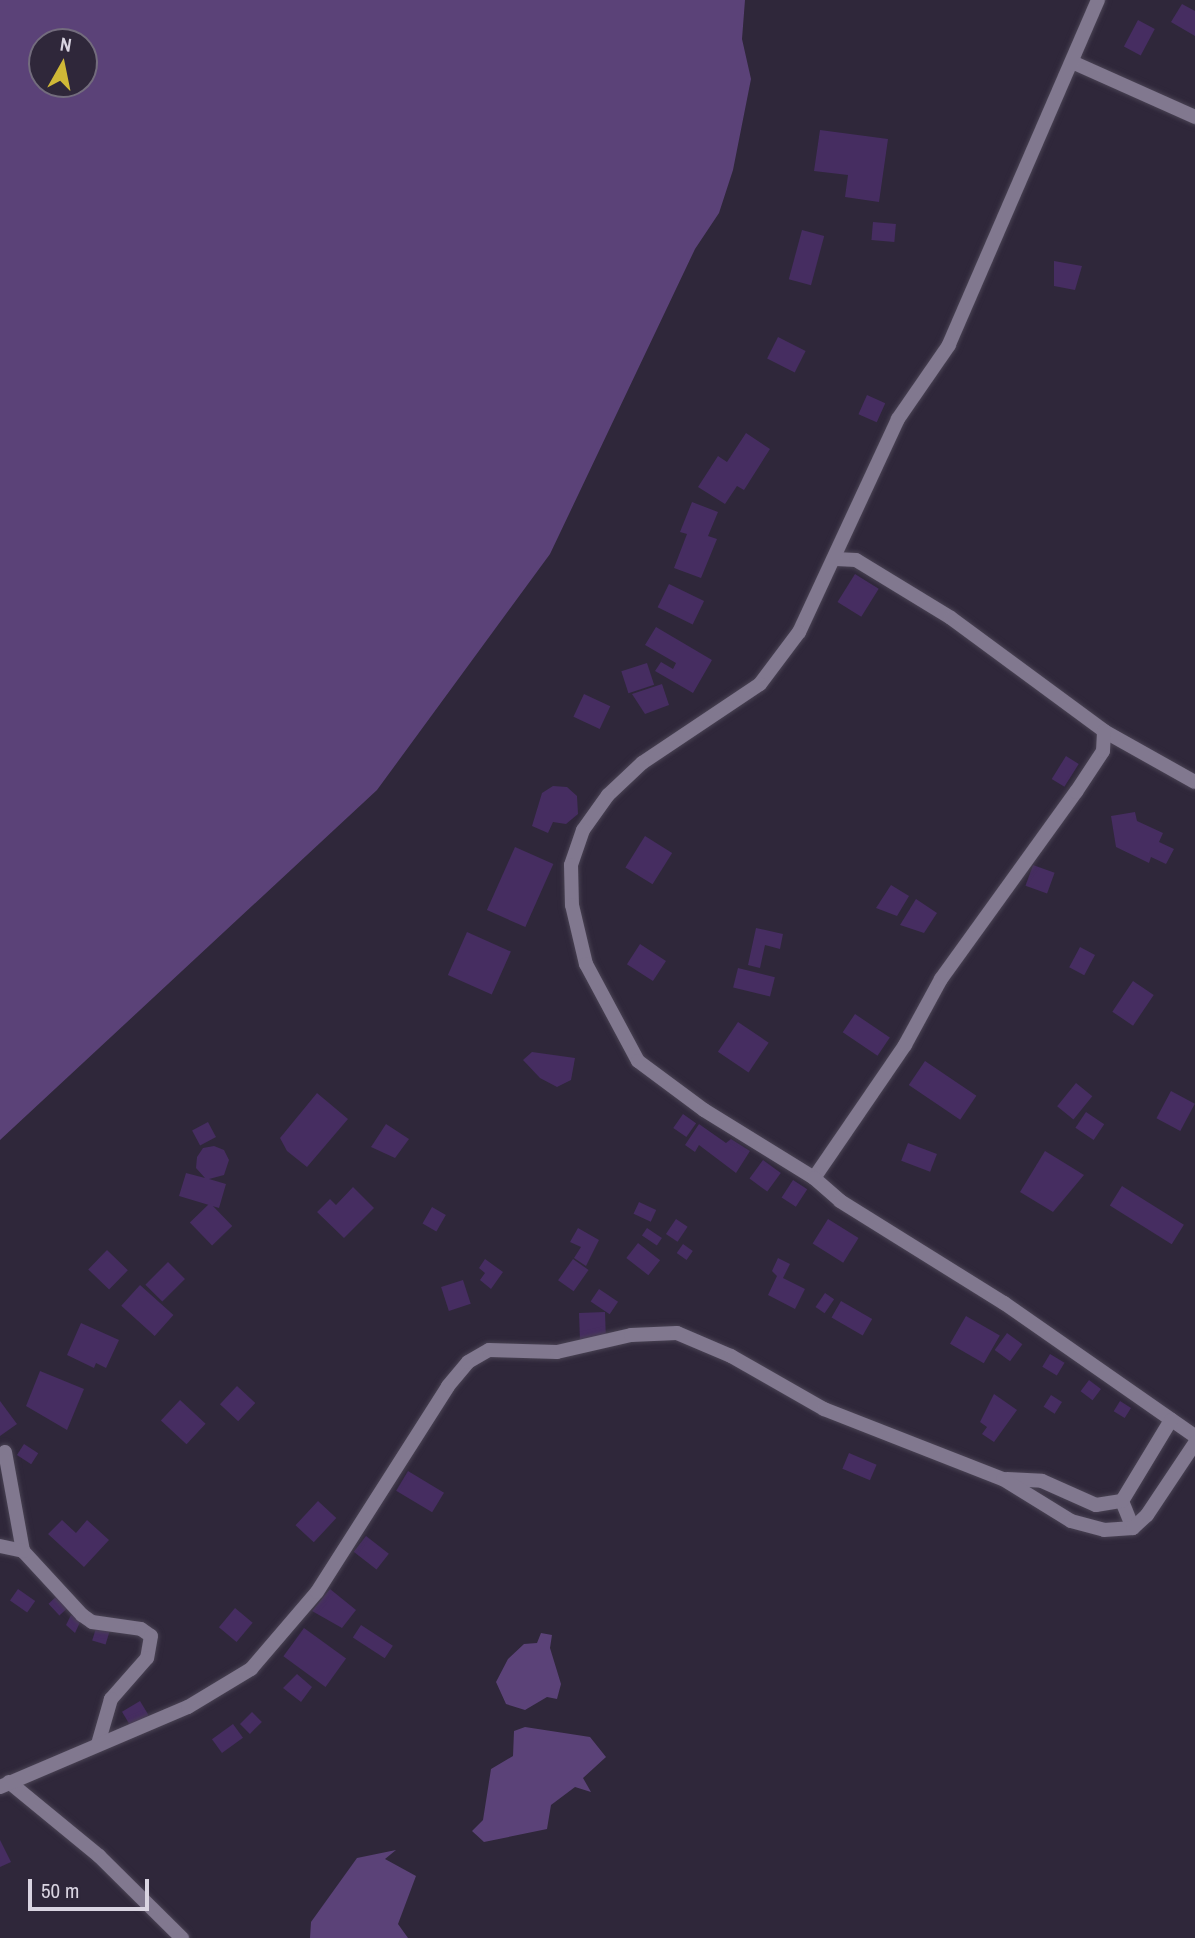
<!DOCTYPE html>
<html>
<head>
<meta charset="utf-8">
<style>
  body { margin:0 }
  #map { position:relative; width:1195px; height:1938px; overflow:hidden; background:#2f273a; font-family:"Archivo Narrow",sans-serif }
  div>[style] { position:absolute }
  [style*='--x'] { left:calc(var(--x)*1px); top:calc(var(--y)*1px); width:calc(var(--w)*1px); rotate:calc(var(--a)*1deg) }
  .water>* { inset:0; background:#5b4278 }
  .building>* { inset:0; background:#462d61; transform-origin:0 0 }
  .roads { filter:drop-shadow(0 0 2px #494253) drop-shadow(0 0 2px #494253) }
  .minor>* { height:14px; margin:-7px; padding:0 7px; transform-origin:7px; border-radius:7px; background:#81788f }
  .tertiary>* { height:14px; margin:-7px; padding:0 7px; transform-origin:7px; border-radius:7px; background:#81788f }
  span { translate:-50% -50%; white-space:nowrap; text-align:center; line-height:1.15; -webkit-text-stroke:5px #2f273a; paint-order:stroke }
  .north { position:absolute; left:28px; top:28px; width:70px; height:70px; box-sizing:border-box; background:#2f273a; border:2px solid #736c7d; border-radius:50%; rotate:9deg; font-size:19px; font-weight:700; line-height:28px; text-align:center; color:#d9d4e1 }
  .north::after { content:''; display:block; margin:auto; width:24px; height:32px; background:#d0b837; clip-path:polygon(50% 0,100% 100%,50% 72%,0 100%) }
  .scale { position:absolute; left:28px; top:1879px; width:121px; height:32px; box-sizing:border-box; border:4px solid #d9d4e1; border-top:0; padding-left:9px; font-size:21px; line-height:24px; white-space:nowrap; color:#d9d4e1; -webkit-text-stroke:5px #2f273a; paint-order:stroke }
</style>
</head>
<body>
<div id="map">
  <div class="water">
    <div style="clip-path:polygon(evenodd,0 0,745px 0,742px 39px,751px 79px,733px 170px,719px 213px,695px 249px,550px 554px,377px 790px,0 1140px,0 0,42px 42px,84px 42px,84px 84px,42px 84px,42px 42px)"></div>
    <div style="clip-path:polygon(541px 1633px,552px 1635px,550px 1648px,561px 1684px,557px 1699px,547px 1697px,525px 1710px,506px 1704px,496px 1682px,508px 1659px,524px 1644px,537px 1643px)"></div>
    <div style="clip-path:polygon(525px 1727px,590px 1737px,606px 1757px,583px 1778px,591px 1792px,575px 1787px,551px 1805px,547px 1829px,484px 1842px,472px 1831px,483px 1820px,491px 1769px,513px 1756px,514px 1731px)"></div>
    <div style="clip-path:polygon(396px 1850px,385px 1859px,416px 1876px,398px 1924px,408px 1938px,310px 1938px,311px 1922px,357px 1858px)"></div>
  </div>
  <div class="building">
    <div style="clip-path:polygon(1182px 4px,1195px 11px,1195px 36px,1171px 22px)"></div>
    <div style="left:1138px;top:20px;width:19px;height:30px;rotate:28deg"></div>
    <div style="clip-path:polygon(820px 130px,888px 139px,879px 202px,845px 197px,848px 175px,814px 171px)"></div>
    <div style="left:873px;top:222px;width:23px;height:18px;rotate:5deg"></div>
    <div style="left:802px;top:230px;width:23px;height:51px;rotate:15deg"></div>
    <div style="clip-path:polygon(1054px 261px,1082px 266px,1075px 290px,1054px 286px)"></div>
    <div style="left:778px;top:337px;width:31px;height:24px;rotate:27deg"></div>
    <div style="left:867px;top:395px;width:20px;height:21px;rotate:24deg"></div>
    <div style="clip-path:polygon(746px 433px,770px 449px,744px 490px,737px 486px,725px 504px,698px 487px,718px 456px,727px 462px)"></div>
    <div style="clip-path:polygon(692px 502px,718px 512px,708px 536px,717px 539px,701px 578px,674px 568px,687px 534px,680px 532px)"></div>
    <div style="left:855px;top:574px;width:28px;height:33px;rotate:32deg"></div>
    <div style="left:669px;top:584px;width:39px;height:26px;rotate:26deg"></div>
    <div style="clip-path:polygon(656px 627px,712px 660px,693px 693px,655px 671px,661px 662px,673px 669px,676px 663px,645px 645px)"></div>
    <div style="left:647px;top:663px;width:23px;height:27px;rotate:72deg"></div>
    <div style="clip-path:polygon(662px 684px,669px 705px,645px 714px,632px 694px)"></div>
    <div style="left:584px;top:694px;width:29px;height:25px;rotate:25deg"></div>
    <div style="left:1066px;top:756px;width:15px;height:27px;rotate:32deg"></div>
    <div style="clip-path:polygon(553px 786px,567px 787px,577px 796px,578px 814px,566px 824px,553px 822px,548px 833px,532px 826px,542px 793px)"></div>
    <div style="clip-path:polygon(1135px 812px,1137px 821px,1163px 833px,1159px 842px,1174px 849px,1166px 864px,1151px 857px,1149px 863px,1116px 847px,1111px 816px)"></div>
    <div style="left:645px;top:836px;width:32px;height:37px;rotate:32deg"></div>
    <div style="left:515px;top:847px;width:42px;height:69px;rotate:24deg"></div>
    <div style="left:1033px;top:865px;width:23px;height:22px;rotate:20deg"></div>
    <div style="clip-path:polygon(891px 885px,909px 896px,897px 916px,876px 908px)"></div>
    <div style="clip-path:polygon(916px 899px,937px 913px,924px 933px,900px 925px)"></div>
    <div style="clip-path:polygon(756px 928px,783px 934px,780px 949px,765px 945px,760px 968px,748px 965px)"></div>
    <div style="left:467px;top:932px;width:48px;height:47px;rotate:24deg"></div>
    <div style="left:640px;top:944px;width:31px;height:24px;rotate:33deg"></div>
    <div style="left:1080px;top:947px;width:17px;height:23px;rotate:28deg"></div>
    <div style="left:738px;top:968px;width:38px;height:20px;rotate:14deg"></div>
    <div style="left:1133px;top:981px;width:25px;height:37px;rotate:34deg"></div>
    <div style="left:855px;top:1014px;width:42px;height:22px;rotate:34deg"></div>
    <div style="left:738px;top:1022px;width:37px;height:36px;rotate:34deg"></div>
    <div style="clip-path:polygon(532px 1052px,575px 1058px,571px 1080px,557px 1087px,540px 1078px,523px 1060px)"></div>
    <div style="left:925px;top:1061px;width:62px;height:29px;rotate:34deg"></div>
    <div style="left:1076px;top:1083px;width:21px;height:30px;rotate:39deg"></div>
    <div style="left:1171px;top:1091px;width:27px;height:31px;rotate:28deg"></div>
    <div style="clip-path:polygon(317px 1093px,348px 1119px,307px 1167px,287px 1151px,280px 1138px)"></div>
    <div style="left:1086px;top:1112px;width:22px;height:19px;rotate:34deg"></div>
    <div style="left:683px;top:1114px;width:16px;height:17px;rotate:35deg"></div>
    <div style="left:208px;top:1122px;width:17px;height:18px;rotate:62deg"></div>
    <div style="clip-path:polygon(386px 1124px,409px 1139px,395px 1158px,371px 1147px)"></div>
    <div style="clip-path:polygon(699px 1124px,726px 1143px,731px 1139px,750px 1151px,736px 1173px,699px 1145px,695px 1152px,685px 1145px)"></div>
    <div style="left:908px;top:1143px;width:31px;height:19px;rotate:21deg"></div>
    <div style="clip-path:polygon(214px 1146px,224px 1150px,229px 1160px,224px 1175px,209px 1179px,226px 1184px,219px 1208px,179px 1196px,186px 1173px,205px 1178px,196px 1168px,197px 1157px,203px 1148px)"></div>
    <div style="clip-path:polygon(1045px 1151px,1084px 1175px,1053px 1212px,1020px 1192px)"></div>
    <div style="left:763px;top:1160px;width:22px;height:23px;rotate:36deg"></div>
    <div style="left:793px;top:1180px;width:17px;height:21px;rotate:33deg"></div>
    <div style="left:1122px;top:1186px;width:73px;height:23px;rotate:32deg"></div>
    <div style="clip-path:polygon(353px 1187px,374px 1208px,344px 1238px,317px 1212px,330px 1199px,336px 1205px)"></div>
    <div style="left:639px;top:1202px;width:19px;height:13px;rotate:25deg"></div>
    <div style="left:210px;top:1203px;width:32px;height:28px;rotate:46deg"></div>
    <div style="left:432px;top:1207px;width:16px;height:19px;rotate:30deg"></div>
    <div style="left:676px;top:1219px;width:14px;height:18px;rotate:34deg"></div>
    <div style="left:828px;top:1219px;width:36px;height:29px;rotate:32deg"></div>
    <div style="clip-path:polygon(578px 1228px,599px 1240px,586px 1266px,574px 1258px,581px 1247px,570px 1242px)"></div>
    <div style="left:647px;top:1228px;width:18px;height:9px;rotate:34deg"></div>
    <div style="left:638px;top:1243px;width:28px;height:19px;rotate:38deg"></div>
    <div style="left:683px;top:1244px;width:12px;height:11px;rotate:35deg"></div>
    <div style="left:107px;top:1250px;width:29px;height:27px;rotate:44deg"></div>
    <div style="clip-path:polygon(778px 1258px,790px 1264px,783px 1278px,805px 1289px,795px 1309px,768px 1295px,777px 1276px,772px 1271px)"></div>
    <div style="clip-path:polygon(485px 1259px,503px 1272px,491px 1289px,480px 1280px,485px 1273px,479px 1268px)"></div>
    <div style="left:573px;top:1259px;width:19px;height:26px;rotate:35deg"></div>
    <div style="left:168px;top:1262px;width:24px;height:32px;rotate:45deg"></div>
    <div style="left:463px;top:1280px;width:25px;height:23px;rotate:72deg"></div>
    <div style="left:140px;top:1285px;width:45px;height:28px;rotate:42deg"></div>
    <div style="left:599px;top:1289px;width:23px;height:15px;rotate:34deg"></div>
    <div style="left:825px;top:1293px;width:11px;height:17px;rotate:34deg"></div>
    <div style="left:841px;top:1301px;width:36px;height:19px;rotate:30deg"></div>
    <div style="left:605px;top:1312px;width:26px;height:26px;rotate:88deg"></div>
    <div style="left:966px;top:1316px;width:39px;height:32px;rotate:30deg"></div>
    <div style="clip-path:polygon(81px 1323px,119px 1340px,106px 1368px,96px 1363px,94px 1368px,67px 1355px)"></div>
    <div style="left:1007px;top:1333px;width:19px;height:21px;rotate:36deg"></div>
    <div style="left:1050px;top:1354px;width:17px;height:15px;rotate:31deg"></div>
    <div style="clip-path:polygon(40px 1371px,84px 1389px,67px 1430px,26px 1406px)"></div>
    <div style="left:1089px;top:1380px;width:15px;height:14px;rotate:37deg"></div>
    <div style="left:237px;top:1386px;width:25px;height:25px;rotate:43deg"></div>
    <div style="clip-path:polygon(994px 1394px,1017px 1410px,994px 1442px,982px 1434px,987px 1427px,980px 1422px)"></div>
    <div style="left:1051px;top:1395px;width:13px;height:14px;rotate:32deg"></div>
    <div style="left:180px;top:1400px;width:35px;height:28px;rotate:43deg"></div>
    <div style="clip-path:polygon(0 1401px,17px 1424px,0 1436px)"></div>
    <div style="left:1120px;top:1401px;width:13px;height:12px;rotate:32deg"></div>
    <div style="left:24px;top:1444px;width:17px;height:13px;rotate:33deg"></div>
    <div style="left:849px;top:1453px;width:30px;height:17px;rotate:23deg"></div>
    <div style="left:408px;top:1471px;width:42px;height:23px;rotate:31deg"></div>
    <div style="left:318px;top:1501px;width:25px;height:33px;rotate:43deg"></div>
    <div style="clip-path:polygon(62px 1520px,76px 1533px,87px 1520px,109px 1540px,84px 1567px,48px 1534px)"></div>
    <div style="left:366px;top:1536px;width:29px;height:20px;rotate:38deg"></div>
    <div style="left:18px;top:1589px;width:21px;height:14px;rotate:35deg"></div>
    <div style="clip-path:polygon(330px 1589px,356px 1610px,342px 1628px,312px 1611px)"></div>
    <div style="left:58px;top:1595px;width:16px;height:13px;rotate:47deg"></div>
    <div style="left:235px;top:1608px;width:23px;height:25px;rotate:40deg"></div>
    <div style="clip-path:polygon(71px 1615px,81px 1620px,75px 1633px,66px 1625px)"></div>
    <div style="left:361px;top:1625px;width:38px;height:15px;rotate:33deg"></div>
    <div style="left:96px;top:1628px;width:14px;height:13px;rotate:17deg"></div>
    <div style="left:304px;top:1628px;width:52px;height:35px;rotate:36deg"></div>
    <div style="clip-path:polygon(297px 1674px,312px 1687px,301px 1702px,283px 1688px)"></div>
    <div style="left:140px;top:1701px;width:17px;height:21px;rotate:59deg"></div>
    <div style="left:252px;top:1712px;width:14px;height:17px;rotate:45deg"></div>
    <div style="left:233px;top:1724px;width:17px;height:26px;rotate:54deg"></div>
    <div style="clip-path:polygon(0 1840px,11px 1862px,0 1867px)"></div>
  </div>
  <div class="roads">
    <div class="minor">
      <div style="--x:1072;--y:62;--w:135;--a:24.1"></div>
      <div style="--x:836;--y:559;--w:20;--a:3"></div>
      <div style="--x:856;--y:560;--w:111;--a:31.4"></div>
      <div style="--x:951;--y:618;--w:190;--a:36.4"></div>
      <div style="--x:1104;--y:731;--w:104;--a:29.3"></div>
      <div style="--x:814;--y:1178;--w:161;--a:-55.6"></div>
      <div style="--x:905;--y:1045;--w:75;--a:-61.4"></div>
      <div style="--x:941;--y:979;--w:231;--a:-54.2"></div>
      <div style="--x:1076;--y:792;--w:49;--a:-56.6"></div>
      <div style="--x:1103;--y:751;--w:20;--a:-87"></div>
      <div style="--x:5;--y:1452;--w:101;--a:79.7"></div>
      <div style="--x:23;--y:1551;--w:87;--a:47.3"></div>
      <div style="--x:82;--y:1615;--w:12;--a:35"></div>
      <div style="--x:92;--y:1622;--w:49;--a:8.1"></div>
      <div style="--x:141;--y:1629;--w:12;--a:35"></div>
      <div style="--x:151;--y:1636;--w:22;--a:100"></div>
      <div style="--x:147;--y:1658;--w:55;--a:131.3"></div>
      <div style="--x:111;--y:1699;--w:47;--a:106.1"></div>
      <div style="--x:1122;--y:1501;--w:29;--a:68"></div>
      <div style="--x:0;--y:1546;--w:24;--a:12"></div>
      <div style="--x:9;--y:1782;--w:117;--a:39.4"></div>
      <div style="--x:99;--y:1856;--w:117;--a:44.7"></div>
    </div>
    <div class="tertiary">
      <div style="--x:1098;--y:0;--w:376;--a:113.4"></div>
      <div style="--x:949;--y:345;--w:90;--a:124.6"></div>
      <div style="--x:898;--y:419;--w:235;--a:114.9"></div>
      <div style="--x:799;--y:632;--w:65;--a:126.9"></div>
      <div style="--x:760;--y:684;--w:142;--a:146.2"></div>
      <div style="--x:642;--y:763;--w:47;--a:136.7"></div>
      <div style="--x:608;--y:795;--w:43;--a:125.5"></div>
      <div style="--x:583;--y:830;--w:37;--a:109"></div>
      <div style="--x:571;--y:865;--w:40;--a:88.6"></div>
      <div style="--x:572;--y:905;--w:61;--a:76.7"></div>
      <div style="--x:586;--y:964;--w:110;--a:61.8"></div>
      <div style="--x:638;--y:1061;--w:82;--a:36.6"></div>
      <div style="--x:704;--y:1110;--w:129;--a:31.7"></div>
      <div style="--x:814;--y:1178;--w:35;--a:41"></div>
      <div style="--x:840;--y:1201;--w:193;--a:31.9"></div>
      <div style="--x:1004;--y:1303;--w:233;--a:34.9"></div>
      <div style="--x:1007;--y:1479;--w:35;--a:3"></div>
      <div style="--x:1042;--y:1481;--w:59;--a:24"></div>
      <div style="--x:1096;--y:1505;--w:26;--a:-9"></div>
      <div style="--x:1122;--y:1501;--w:95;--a:-58.8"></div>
      <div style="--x:0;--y:1787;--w:204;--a:-23.1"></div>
      <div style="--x:188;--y:1707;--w:74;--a:-31.1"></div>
      <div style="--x:251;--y:1669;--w:101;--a:-49.4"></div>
      <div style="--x:317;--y:1592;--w:244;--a:-57.5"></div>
      <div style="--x:448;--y:1386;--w:31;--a:-50"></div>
      <div style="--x:468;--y:1362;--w:24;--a:-30"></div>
      <div style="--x:489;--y:1350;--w:68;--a:1.7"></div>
      <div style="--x:557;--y:1352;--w:76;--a:-12.9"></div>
      <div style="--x:631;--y:1335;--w:46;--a:-2.5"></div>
      <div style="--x:677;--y:1333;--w:59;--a:23.1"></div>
      <div style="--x:731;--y:1356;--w:107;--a:29.7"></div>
      <div style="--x:824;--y:1409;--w:192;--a:21.4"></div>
      <div style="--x:1003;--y:1479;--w:80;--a:31.7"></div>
      <div style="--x:1071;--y:1521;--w:34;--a:15"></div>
      <div style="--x:1104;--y:1530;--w:29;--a:-4"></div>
      <div style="--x:1133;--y:1528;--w:19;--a:-43"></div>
      <div style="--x:1147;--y:1515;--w:87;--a:-56.3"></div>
    </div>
  </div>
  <div class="north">N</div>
  <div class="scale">50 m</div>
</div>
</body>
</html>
